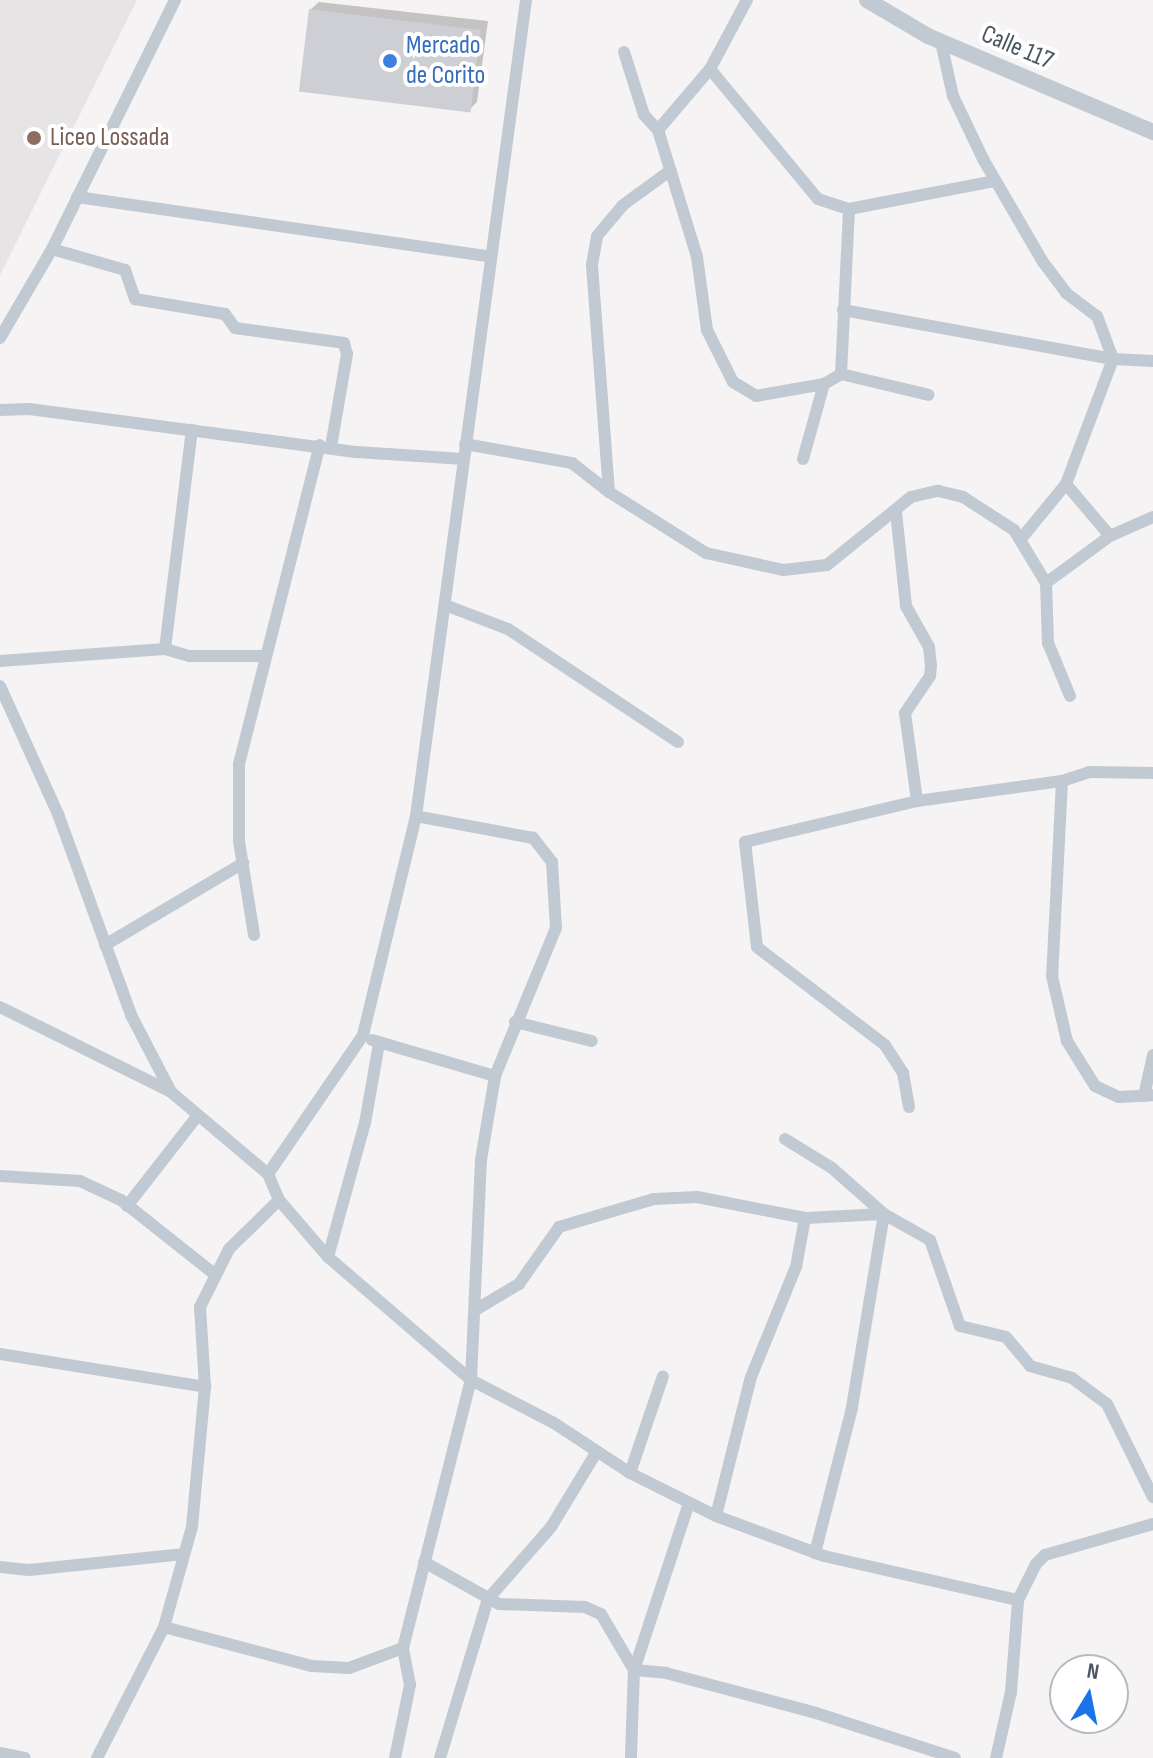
<!DOCTYPE html>
<html>
<head>
<meta charset="utf-8">
<style>
  body { margin:0 }
  #map { position:relative; width:1153px; height:1758px; overflow:hidden; background:#f5f3f3; font-family:"Sofia Sans Condensed",sans-serif }
  div>[style] { position:absolute }
  [style*='--x'] { left:calc(var(--x)*1px); top:calc(var(--y)*1px); width:calc(var(--w)*1px); rotate:calc(var(--a)*1deg) }
  .education>* { inset:0; background:#e6e4e5 }
  .shadow>* { inset:0; background:#0003 }
  .building>* { inset:0; background:#cdcfd5; transform-origin:0 0 }
  .minor>* { height:12px; margin:-6px; padding:0 6px; transform-origin:6px; border-radius:6px; background:#c1cad2 }
  .tertiary>* { height:16px; margin:-8px; padding:0 8px; transform-origin:8px; border-radius:8px; background:#c1cad2 }
  .dots>* { width:22px; height:22px; translate:-50% -50%; box-sizing:border-box; border:4px solid #fff; border-radius:50% }
  span { translate:-50% -50%; white-space:nowrap; text-align:center; line-height:1.15; -webkit-text-stroke:8px #fff; paint-order:stroke }
  .shop-label { font-size:26px; color:#366cbe }
  .left { translate:0 -50%; text-align:left }
  .street-label { font-size:26px; color:#4a5661 }
  .education-label { font-size:26px; color:#785e54 }
  .north { position:absolute; left:1049px; top:1654px; width:80px; height:80px; box-sizing:border-box; background:#fff; border:2px solid #b7bbc0; border-radius:50%; rotate:10deg; font-size:22px; font-weight:700; line-height:32px; text-align:center; color:#4a5661 }
  .north::after { content:''; display:block; margin:auto; width:28px; height:36px; background:#1a73e8; clip-path:polygon(50% 0,100% 100%,50% 72%,0 100%) }
</style>
</head>
<body>
<div id="map">
  <div class="education">
    <div style="clip-path:polygon(0 0,137px 0,0 275px)"></div>
  </div>
  <div class="shadow">
    <div style="clip-path:polygon(319px 2px,488px 21px,477px 102px,469px 110px,310px 10px)"></div>
  </div>
  <div class="building">
    <div style="left:309px;top:9px;width:173px;height:83px;rotate:7deg"></div>
  </div>
  <div class="minor">
    <div style="--x:941;--y:42;--w:55;--a:77.5"></div>
    <div style="--x:953;--y:96;--w:70;--a:64.5"></div>
    <div style="--x:983;--y:159;--w:119;--a:59.8"></div>
    <div style="--x:1043;--y:262;--w:39;--a:53"></div>
    <div style="--x:1066;--y:293;--w:39;--a:37"></div>
    <div style="--x:1097;--y:316;--w:46;--a:69.6"></div>
    <div style="--x:1113;--y:359;--w:134;--a:110.6"></div>
    <div style="--x:1066;--y:484;--w:72;--a:129.4"></div>
    <div style="--x:624;--y:52;--w:66;--a:72.4"></div>
    <div style="--x:644;--y:115;--w:21;--a:47"></div>
    <div style="--x:658;--y:130;--w:133;--a:72.9"></div>
    <div style="--x:697;--y:257;--w:74;--a:82.2"></div>
    <div style="--x:707;--y:330;--w:58;--a:63.4"></div>
    <div style="--x:733;--y:382;--w:27;--a:31"></div>
    <div style="--x:756;--y:396;--w:69;--a:-10"></div>
    <div style="--x:824;--y:384;--w:20;--a:-30"></div>
    <div style="--x:841;--y:374;--w:90;--a:13.4"></div>
    <div style="--x:710;--y:69;--w:169;--a:50.3"></div>
    <div style="--x:818;--y:199;--w:33;--a:18"></div>
    <div style="--x:849;--y:209;--w:149;--a:-10.9"></div>
    <div style="--x:658;--y:130;--w:80;--a:-49.6"></div>
    <div style="--x:710;--y:69;--w:78;--a:-61.8"></div>
    <div style="--x:77;--y:197;--w:418;--a:8.2"></div>
    <div style="--x:52;--y:249;--w:76;--a:16"></div>
    <div style="--x:125;--y:270;--w:31;--a:71"></div>
    <div style="--x:135;--y:299;--w:91;--a:9.5"></div>
    <div style="--x:225;--y:314;--w:17;--a:54"></div>
    <div style="--x:235;--y:328;--w:110;--a:7.8"></div>
    <div style="--x:344;--y:343;--w:11;--a:75"></div>
    <div style="--x:347;--y:354;--w:94;--a:99.8"></div>
    <div style="--x:843;--y:310;--w:274;--a:10.3"></div>
    <div style="--x:1113;--y:359;--w:40;--a:2.9"></div>
    <div style="--x:0;--y:338;--w:103;--a:-59.7"></div>
    <div style="--x:52;--y:249;--w:278;--a:-63.7"></div>
    <div style="--x:841;--y:374;--w:165;--a:-87.2"></div>
    <div style="--x:0;--y:410;--w:29;--a:-2"></div>
    <div style="--x:29;--y:409;--w:331;--a:7.5"></div>
    <div style="--x:357;--y:452;--w:107;--a:3.7"></div>
    <div style="--x:465;--y:444;--w:109;--a:10.1"></div>
    <div style="--x:572;--y:463;--w:47;--a:38.1"></div>
    <div style="--x:609;--y:492;--w:115;--a:32.2"></div>
    <div style="--x:706;--y:553;--w:79;--a:12.4"></div>
    <div style="--x:783;--y:570;--w:44;--a:-6.5"></div>
    <div style="--x:827;--y:565;--w:108;--a:-39"></div>
    <div style="--x:911;--y:497;--w:28;--a:-13"></div>
    <div style="--x:938;--y:491;--w:26;--a:13"></div>
    <div style="--x:963;--y:497;--w:61;--a:32.9"></div>
    <div style="--x:1014;--y:530;--w:62;--a:58.9"></div>
    <div style="--x:803;--y:459;--w:78;--a:-74.4"></div>
    <div style="--x:1066;--y:484;--w:68;--a:49.8"></div>
    <div style="--x:609;--y:492;--w:228;--a:-94.3"></div>
    <div style="--x:592;--y:265;--w:29;--a:-80"></div>
    <div style="--x:597;--y:236;--w:40;--a:-50"></div>
    <div style="--x:623;--y:205;--w:59;--a:-36.1"></div>
    <div style="--x:896;--y:512;--w:95;--a:83.9"></div>
    <div style="--x:906;--y:606;--w:47;--a:60.7"></div>
    <div style="--x:929;--y:647;--w:19;--a:84"></div>
    <div style="--x:931;--y:666;--w:10;--a:96"></div>
    <div style="--x:930;--y:676;--w:45;--a:124"></div>
    <div style="--x:905;--y:713;--w:89;--a:82.2"></div>
    <div style="--x:445;--y:605;--w:67;--a:20.9"></div>
    <div style="--x:508;--y:629;--w:204;--a:33.6"></div>
    <div style="--x:165;--y:649;--w:221;--a:-83"></div>
    <div style="--x:0;--y:661;--w:165;--a:-4.2"></div>
    <div style="--x:165;--y:649;--w:26;--a:16"></div>
    <div style="--x:190;--y:656;--w:76;--a:0"></div>
    <div style="--x:0;--y:686;--w:141;--a:65.6"></div>
    <div style="--x:58;--y:814;--w:214;--a:70"></div>
    <div style="--x:131;--y:1015;--w:87;--a:62.5"></div>
    <div style="--x:1070;--y:696;--w:57;--a:-112.5"></div>
    <div style="--x:1048;--y:643;--w:60;--a:-91.9"></div>
    <div style="--x:1046;--y:583;--w:79;--a:-36.3"></div>
    <div style="--x:1110;--y:536;--w:47;--a:-23.8"></div>
    <div style="--x:1062;--y:781;--w:195;--a:92.9"></div>
    <div style="--x:1052;--y:976;--w:67;--a:77"></div>
    <div style="--x:1067;--y:1041;--w:53;--a:58.1"></div>
    <div style="--x:1095;--y:1086;--w:26;--a:25"></div>
    <div style="--x:1119;--y:1097;--w:34;--a:-3"></div>
    <div style="--x:254;--y:935;--w:95;--a:-99.1"></div>
    <div style="--x:239;--y:841;--w:77;--a:-90"></div>
    <div style="--x:239;--y:764;--w:329;--a:-75.8"></div>
    <div style="--x:105;--y:945;--w:161;--a:-30.7"></div>
    <div style="--x:0;--y:1007;--w:191;--a:26.4"></div>
    <div style="--x:171;--y:1092;--w:127;--a:40.2"></div>
    <div style="--x:268;--y:1174;--w:28;--a:67"></div>
    <div style="--x:279;--y:1200;--w:75;--a:49.3"></div>
    <div style="--x:328;--y:1257;--w:189;--a:40.7"></div>
    <div style="--x:471;--y:1380;--w:93;--a:27.4"></div>
    <div style="--x:554;--y:1423;--w:91;--a:33.3"></div>
    <div style="--x:630;--y:1473;--w:96;--a:26.6"></div>
    <div style="--x:716;--y:1516;--w:115;--a:20.3"></div>
    <div style="--x:824;--y:1556;--w:199;--a:12.8"></div>
    <div style="--x:515;--y:1022;--w:79;--a:13.9"></div>
    <div style="--x:372;--y:1040;--w:128;--a:16.3"></div>
    <div style="--x:1144;--y:1096;--w:42;--a:-77.6"></div>
    <div style="--x:909;--y:1107;--w:35;--a:-100"></div>
    <div style="--x:903;--y:1073;--w:33;--a:-123"></div>
    <div style="--x:885;--y:1045;--w:161;--a:-142.6"></div>
    <div style="--x:757;--y:947;--w:106;--a:-96.5"></div>
    <div style="--x:745;--y:842;--w:177;--a:-13.4"></div>
    <div style="--x:917;--y:801;--w:146;--a:-7.9"></div>
    <div style="--x:1062;--y:781;--w:28;--a:-18"></div>
    <div style="--x:1089;--y:772;--w:64;--a:0.9"></div>
    <div style="--x:785;--y:1139;--w:55;--a:31.7"></div>
    <div style="--x:832;--y:1168;--w:69;--a:41.5"></div>
    <div style="--x:884;--y:1214;--w:53;--a:29.5"></div>
    <div style="--x:930;--y:1240;--w:91;--a:70.8"></div>
    <div style="--x:960;--y:1326;--w:47;--a:13.4"></div>
    <div style="--x:1006;--y:1337;--w:38;--a:50"></div>
    <div style="--x:1030;--y:1366;--w:44;--a:15.9"></div>
    <div style="--x:1072;--y:1378;--w:44;--a:36.6"></div>
    <div style="--x:1107;--y:1404;--w:104;--a:63.7"></div>
    <div style="--x:268;--y:1174;--w:168;--a:-55.6"></div>
    <div style="--x:363;--y:1035;--w:225;--a:-76.4"></div>
    <div style="--x:416;--y:816;--w:823;--a:-82.32"></div>
    <div style="--x:0;--y:1176;--w:80;--a:3.6"></div>
    <div style="--x:80;--y:1181;--w:45;--a:24.9"></div>
    <div style="--x:121;--y:1200;--w:117;--a:38.4"></div>
    <div style="--x:127;--y:1206;--w:115;--a:-52"></div>
    <div style="--x:328;--y:1257;--w:139;--a:-74.6"></div>
    <div style="--x:365;--y:1123;--w:80;--a:-80"></div>
    <div style="--x:477;--y:1309;--w:49;--a:-30.8"></div>
    <div style="--x:519;--y:1284;--w:70;--a:-54.9"></div>
    <div style="--x:559;--y:1227;--w:99;--a:-16.4"></div>
    <div style="--x:654;--y:1199;--w:43;--a:-2.7"></div>
    <div style="--x:697;--y:1197;--w:110;--a:11"></div>
    <div style="--x:805;--y:1218;--w:79;--a:-2.9"></div>
    <div style="--x:884;--y:1214;--w:197;--a:99.4"></div>
    <div style="--x:852;--y:1408;--w:150;--a:104.3"></div>
    <div style="--x:0;--y:1354;--w:208;--a:9.1"></div>
    <div style="--x:630;--y:1473;--w:102;--a:-71.2"></div>
    <div style="--x:689;--y:1503;--w:176;--a:108.2"></div>
    <div style="--x:634;--y:1670;--w:32;--a:5"></div>
    <div style="--x:666;--y:1673;--w:155;--a:14.9"></div>
    <div style="--x:816;--y:1713;--w:146;--a:17.9"></div>
    <div style="--x:716;--y:1516;--w:143;--a:-75.9"></div>
    <div style="--x:751;--y:1377;--w:119;--a:-67.8"></div>
    <div style="--x:796;--y:1267;--w:50;--a:-79.6"></div>
    <div style="--x:424;--y:1562;--w:86;--a:29.2"></div>
    <div style="--x:499;--y:1604;--w:86;--a:2"></div>
    <div style="--x:585;--y:1607;--w:17;--a:24"></div>
    <div style="--x:601;--y:1614;--w:65;--a:59.5"></div>
    <div style="--x:634;--y:1670;--w:88;--a:92"></div>
    <div style="--x:0;--y:1567;--w:29;--a:6"></div>
    <div style="--x:29;--y:1570;--w:156;--a:-5.9"></div>
    <div style="--x:164;--y:1627;--w:153;--a:14.8"></div>
    <div style="--x:312;--y:1666;--w:37;--a:3"></div>
    <div style="--x:349;--y:1668;--w:58;--a:-20.3"></div>
    <div style="--x:403;--y:1648;--w:276;--a:-75.8"></div>
    <div style="--x:471;--y:1380;--w:220;--a:-87.4"></div>
    <div style="--x:481;--y:1160;--w:85;--a:-80.5"></div>
    <div style="--x:495;--y:1076;--w:160;--a:-67.6"></div>
    <div style="--x:556;--y:928;--w:66;--a:-93.5"></div>
    <div style="--x:552;--y:862;--w:31;--a:-128"></div>
    <div style="--x:533;--y:838;--w:119;--a:-169.4"></div>
    <div style="--x:0;--y:1753;--w:25;--a:11"></div>
    <div style="--x:97;--y:1758;--w:147;--a:-62.9"></div>
    <div style="--x:164;--y:1627;--w:104;--a:-74.4"></div>
    <div style="--x:192;--y:1527;--w:141;--a:-84.7"></div>
    <div style="--x:205;--y:1387;--w:80;--a:-93.6"></div>
    <div style="--x:200;--y:1307;--w:65;--a:-63.4"></div>
    <div style="--x:229;--y:1249;--w:70;--a:-44.4"></div>
    <div style="--x:395;--y:1758;--w:75;--a:-78.4"></div>
    <div style="--x:410;--y:1685;--w:38;--a:-101"></div>
    <div style="--x:440;--y:1758;--w:166;--a:-73.2"></div>
    <div style="--x:488;--y:1599;--w:96;--a:-48.8"></div>
    <div style="--x:551;--y:1527;--w:87;--a:-58.7"></div>
    <div style="--x:996;--y:1758;--w:68;--a:-77.2"></div>
    <div style="--x:1011;--y:1692;--w:92;--a:-85.6"></div>
    <div style="--x:1018;--y:1600;--w:40;--a:-63.4"></div>
    <div style="--x:1036;--y:1564;--w:13;--a:-45"></div>
    <div style="--x:1045;--y:1555;--w:112;--a:-16"></div>
  </div>
  <div class="tertiary">
    <div style="--x:867;--y:0;--w:71;--a:30.5"></div>
    <div style="--x:928;--y:36;--w:245;--a:23.1"></div>
  </div>
  <div class="dots">
    <div style="left:390px;top:61px;background:#3f7fe0"></div>
    <div style="left:34px;top:138px;background:#8d6e63"></div>
  </div>
  <div class="shop-label">
    <span class="left" style="left:406px;top:61px">Mercado<br>de Corito</span>
  </div>
  <div class="street-label">
    <span style="left:1017px;top:48px;rotate:23deg">Calle 117</span>
  </div>
  <div class="education-label">
    <span class="left" style="left:50px;top:138px">Liceo Lossada</span>
  </div>
  <div class="north">N</div>
</div>
</body>
</html>
